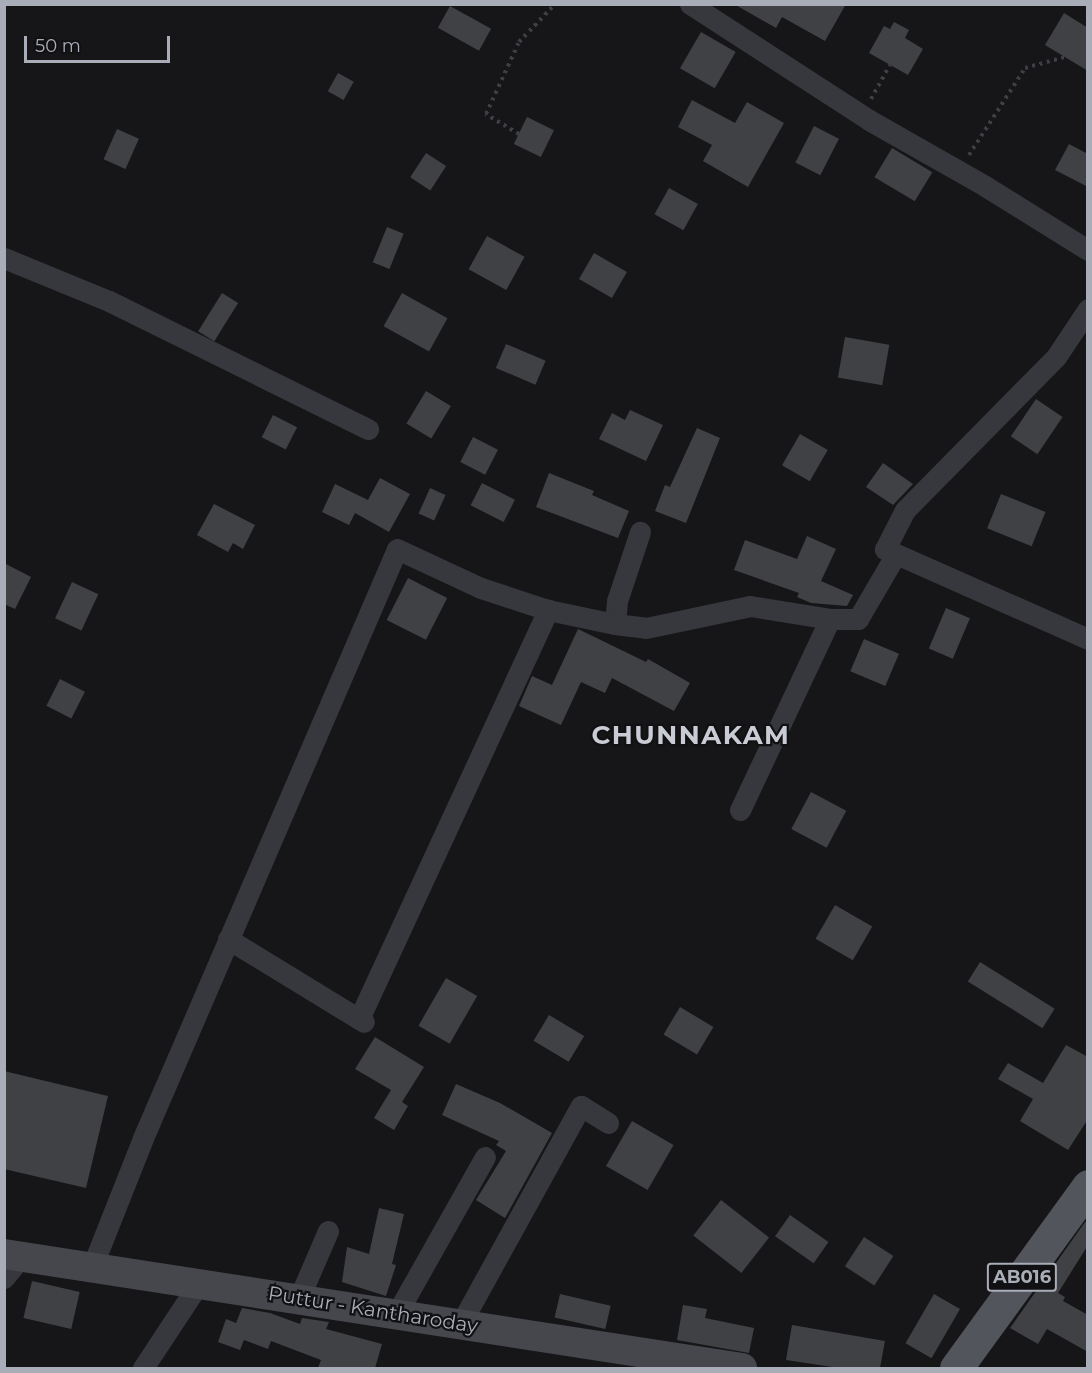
<!DOCTYPE html>
<html>
<head>
<meta charset="utf-8">
<style>
  body { margin:0 }
  #map { position:relative; width:1092px; height:1373px; overflow:hidden; background:#161618; font-family:Montserrat,sans-serif }
  div>[style] { position:absolute }
  [style*='--x'] { left:calc(var(--x)*1px); top:calc(var(--y)*1px); width:calc(var(--w)*1px); rotate:calc(var(--a)*1deg) }
  .building>* { inset:0; background:#404145; transform-origin:0 0 }
  .path>* { height:4px; margin-top:-2px; transform-origin:0; background:repeating-linear-gradient(90deg,#3d3f44 0 3px,transparent 0 7.5px) }
  .street>* { height:21px; margin:-10.5px; padding:0 10.5px; transform-origin:10.5px; border-radius:10.5px; background:#37383d }
  .secondary>* { height:30px; margin:-15px; padding:0 15px; transform-origin:15px; border-radius:15px; background:#45474d }
  .primary>* { height:33px; margin:-16.5px; padding:0 16.5px; transform-origin:16.5px; border-radius:16.5px; background:#53555c }
  span { translate:-50% -50%; white-space:nowrap; text-align:center; line-height:1.15; -webkit-text-stroke:4.5px #111113; paint-order:stroke }
  .shield-label span { padding:2px 4px; background:#111113; border:2px solid; border-radius:4px; -webkit-text-stroke-width:0 }
  .shield-label { font-size:18px; color:#a8adb8; font-weight:700 }
  .street-label { font-size:20px; color:#a8adb8 }
  .district-label { font-size:26px; color:#c9ccd4; font-weight:700; letter-spacing:1.5px }
  .frame { position:absolute; inset:0; border:6px solid #a8adb8; pointer-events:none }
  .scale { position:absolute; left:24px; top:36px; width:146px; height:27px; box-sizing:border-box; border:3px solid #a8adb8; border-top:0; padding-left:8px; font-size:18px; line-height:21px; white-space:nowrap; color:#a8adb8; -webkit-text-stroke:4px #111113; paint-order:stroke }
</style>
</head>
<body>
<div id="map">
  <div class="building">
    <div style="clip-path:polygon(734px 4px,846px 4px,825px 41px,782px 17px,776px 28px)"></div>
    <div style="left:450px;top:6px;width:47px;height:25px;rotate:29deg"></div>
    <div style="clip-path:polygon(1064px 13px,1088px 28px,1088px 71px,1045px 45px)"></div>
    <div style="clip-path:polygon(894px 22px,909px 30px,905px 38px,923px 49px,908px 75px,869px 53px,884px 26px,890px 29px)"></div>
    <div style="left:701px;top:32px;width:40px;height:42px;rotate:30deg"></div>
    <div style="left:338px;top:73px;width:18px;height:21px;rotate:29deg"></div>
    <div style="clip-path:polygon(692px 100px,735px 123px,747px 102px,784px 123px,748px 187px,703px 161px,712px 145px,678px 127px)"></div>
    <div style="left:527px;top:117px;width:30px;height:30px;rotate:26deg"></div>
    <div style="left:814px;top:126px;width:28px;height:41px;rotate:27deg"></div>
    <div style="left:117px;top:129px;width:24px;height:33px;rotate:24deg"></div>
    <div style="clip-path:polygon(1069px 144px,1088px 154px,1088px 187px,1055px 170px)"></div>
    <div style="left:892px;top:148px;width:47px;height:34px;rotate:31deg"></div>
    <div style="left:426px;top:153px;width:24px;height:29px;rotate:33deg"></div>
    <div style="left:669px;top:188px;width:33px;height:30px;rotate:29deg"></div>
    <div style="left:387px;top:227px;width:18px;height:38px;rotate:22deg"></div>
    <div style="left:487px;top:236px;width:43px;height:38px;rotate:29deg"></div>
    <div style="left:594px;top:253px;width:38px;height:30px;rotate:30deg"></div>
    <div style="left:222px;top:293px;width:19px;height:45px;rotate:32deg"></div>
    <div style="left:402px;top:293px;width:52px;height:38px;rotate:29deg"></div>
    <div style="left:845px;top:337px;width:45px;height:41px;rotate:10deg"></div>
    <div style="left:506px;top:344px;width:43px;height:26px;rotate:23deg"></div>
    <div style="left:426px;top:391px;width:29px;height:38px;rotate:31deg"></div>
    <div style="left:1036px;top:399px;width:32px;height:45px;rotate:34deg"></div>
    <div style="clip-path:polygon(630px 410px,663px 425px,646px 461px,599px 439px,612px 413px,625px 420px)"></div>
    <div style="left:273px;top:415px;width:27px;height:25px;rotate:27deg"></div>
    <div style="clip-path:polygon(697px 428px,720px 438px,686px 523px,655px 511px,665px 485px,670px 487px)"></div>
    <div style="left:800px;top:434px;width:32px;height:36px;rotate:30deg"></div>
    <div style="left:473px;top:437px;width:28px;height:28px;rotate:27deg"></div>
    <div style="clip-path:polygon(883px 463px,913px 484px,893px 505px,866px 487px)"></div>
    <div style="clip-path:polygon(549px 473px,594px 491px,592px 495px,629px 511px,618px 538px,536px 507px)"></div>
    <div style="clip-path:polygon(380px 478px,410px 494px,389px 532px,355px 513px,349px 525px,322px 512px,335px 484px,368px 500px)"></div>
    <div style="left:482px;top:483px;width:37px;height:25px;rotate:27deg"></div>
    <div style="left:430px;top:488px;width:17px;height:28px;rotate:24deg"></div>
    <div style="left:1001px;top:494px;width:48px;height:37px;rotate:22deg"></div>
    <div style="clip-path:polygon(214px 504px,255px 525px,243px 549px,233px 543px,228px 552px,197px 535px)"></div>
    <div style="clip-path:polygon(807px 536px,836px 549px,821px 581px,853px 595px,847px 606px,811px 603px,797px 597px,799px 593px,734px 570px,745px 540px,797px 559px)"></div>
    <div style="clip-path:polygon(4px 563px,31px 577px,15px 609px,4px 604px)"></div>
    <div style="left:408px;top:578px;width:44px;height:47px;rotate:27deg"></div>
    <div style="left:72px;top:582px;width:29px;height:40px;rotate:25deg"></div>
    <div style="left:946px;top:608px;width:26px;height:44px;rotate:23deg"></div>
    <div style="clip-path:polygon(578px 629px,646px 662px,648px 659px,690px 683px,674px 711px,612px 678px,605px 693px,581px 682px,561px 725px,519px 706px,532px 676px,552px 685px)"></div>
    <div style="left:864px;top:639px;width:38px;height:35px;rotate:23deg"></div>
    <div style="left:60px;top:679px;width:28px;height:30px;rotate:27deg"></div>
    <div style="left:811px;top:792px;width:40px;height:42px;rotate:28deg"></div>
    <div style="left:835px;top:905px;width:43px;height:39px;rotate:30deg"></div>
    <div style="left:980px;top:962px;width:88px;height:23px;rotate:32deg"></div>
    <div style="left:446px;top:978px;width:36px;height:55px;rotate:30deg"></div>
    <div style="left:680px;top:1007px;width:39px;height:32px;rotate:31deg"></div>
    <div style="left:549px;top:1015px;width:41px;height:30px;rotate:31deg"></div>
    <div style="clip-path:polygon(375px 1037px,424px 1067px,402px 1102px,408px 1106px,394px 1130px,374px 1118px,391px 1090px,355px 1069px)"></div>
    <div style="clip-path:polygon(1066px 1045px,1088px 1057px,1088px 1119px,1068px 1150px,1020px 1121px,1033px 1099px,998px 1079px,1008px 1063px,1043px 1083px)"></div>
    <div style="clip-path:polygon(4px 1071px,108px 1096px,86px 1188px,4px 1169px)"></div>
    <div style="clip-path:polygon(456px 1084px,500px 1103px,552px 1133px,505px 1218px,476px 1200px,506px 1151px,496px 1145px,499px 1141px,442px 1115px)"></div>
    <div style="left:632px;top:1121px;width:48px;height:52px;rotate:30deg"></div>
    <div style="left:721px;top:1200px;width:61px;height:45px;rotate:38deg"></div>
    <div style="clip-path:polygon(379px 1208px,404px 1214px,392px 1264px,396px 1265px,386px 1296px,342px 1282px,347px 1247px,369px 1254px)"></div>
    <div style="left:790px;top:1215px;width:47px;height:26px;rotate:35deg"></div>
    <div style="clip-path:polygon(1085px 1222px,1088px 1223px,1088px 1245px,1058px 1293px,1065px 1297px,1063px 1301px,1088px 1315px,1088px 1352px,1047px 1329px,1038px 1344px,1010px 1328px)"></div>
    <div style="left:864px;top:1237px;width:35px;height:35px;rotate:33deg"></div>
    <div style="left:32px;top:1281px;width:49px;height:38px;rotate:13deg"></div>
    <div style="left:560px;top:1294px;width:52px;height:24px;rotate:13deg"></div>
    <div style="left:934px;top:1294px;width:30px;height:57px;rotate:30deg"></div>
    <div style="clip-path:polygon(683px 1305px,707px 1309px,705px 1318px,754px 1328px,749px 1353px,677px 1340px)"></div>
    <div style="clip-path:polygon(242px 1308px,270px 1313px,300px 1324px,302px 1318px,329px 1322px,326px 1329px,382px 1344px,375px 1368px,318px 1368px,321px 1360px,271px 1341px,268px 1349px,244px 1340px,240px 1350px,218px 1342px,226px 1319px,236px 1323px)"></div>
    <div style="clip-path:polygon(792px 1325px,885px 1341px,880px 1368px,839px 1368px,786px 1360px)"></div>
  </div>
  <div class="path">
    <div style="--x:871;--y:99;--w:39;--a:-61"></div>
    <div style="--x:519;--y:134;--w:39;--a:-149"></div>
    <div style="--x:486;--y:114;--w:79;--a:-65.4"></div>
    <div style="--x:519;--y:42;--w:52;--a:-46.5"></div>
    <div style="--x:969;--y:155;--w:103;--a:-57.2"></div>
    <div style="--x:1025;--y:68;--w:41;--a:-15.4"></div>
  </div>
  <div class="street">
    <div style="--x:690;--y:4;--w:213;--a:32.9"></div>
    <div style="--x:869;--y:120;--w:133;--a:29.6"></div>
    <div style="--x:985;--y:186;--w:121;--a:31.9"></div>
    <div style="--x:4;--y:258;--w:113;--a:22.3"></div>
    <div style="--x:109;--y:301;--w:289;--a:26.3"></div>
    <div style="--x:1088;--y:309;--w:58;--a:123.7"></div>
    <div style="--x:1056;--y:357;--w:215;--a:134.6"></div>
    <div style="--x:905;--y:510;--w:44;--a:117.1"></div>
    <div style="--x:885;--y:549;--w:222;--a:23.9"></div>
    <div style="--x:615;--y:624;--w:23;--a:-85"></div>
    <div style="--x:617;--y:601;--w:73;--a:-71.6"></div>
    <div style="--x:740;--y:810;--w:211;--a:-64.8"></div>
    <div style="--x:228;--y:939;--w:159;--a:31.4"></div>
    <div style="--x:359;--y:1019;--w:451;--a:-65.2"></div>
    <div style="--x:92;--y:1267;--w:139;--a:-68.4"></div>
    <div style="--x:143;--y:1138;--w:641;--a:-66.67"></div>
    <div style="--x:397;--y:549;--w:93;--a:24.9"></div>
    <div style="--x:481;--y:588;--w:71;--a:18.2"></div>
    <div style="--x:548;--y:610;--w:68;--a:11.8"></div>
    <div style="--x:615;--y:624;--w:31;--a:7"></div>
    <div style="--x:646;--y:628;--w:106;--a:-11.9"></div>
    <div style="--x:750;--y:606;--w:81;--a:9.2"></div>
    <div style="--x:830;--y:619;--w:28;--a:0"></div>
    <div style="--x:858;--y:619;--w:75;--a:-59.7"></div>
    <div style="--x:4;--y:1278;--w:27;--a:-51"></div>
    <div style="--x:299;--y:1298;--w:73;--a:-66.6"></div>
    <div style="--x:397;--y:1313;--w:179;--a:-60.6"></div>
    <div style="--x:461;--y:1323;--w:248;--a:-61.1"></div>
    <div style="--x:581;--y:1106;--w:32;--a:32"></div>
    <div style="--x:143;--y:1368;--w:102;--a:-56.6"></div>
  </div>
  <div class="secondary">
    <div style="--x:4;--y:1254;--w:747;--a:8.78"></div>
  </div>
  <div class="primary">
    <div style="--x:956;--y:1368;--w:225;--a:-54"></div>
  </div>
  <div class="shield-label">
    <span style="left:1022px;top:1277px">AB016</span>
  </div>
  <div class="street-label">
    <span style="left:373px;top:1310px;rotate:9deg">Puttur - Kantharoday</span>
  </div>
  <div class="district-label">
    <span style="left:691px;top:736px">CHUNNAKAM</span>
  </div>
  <div class="frame"></div>
  <div class="scale">50 m</div>
</div>
</body>
</html>
